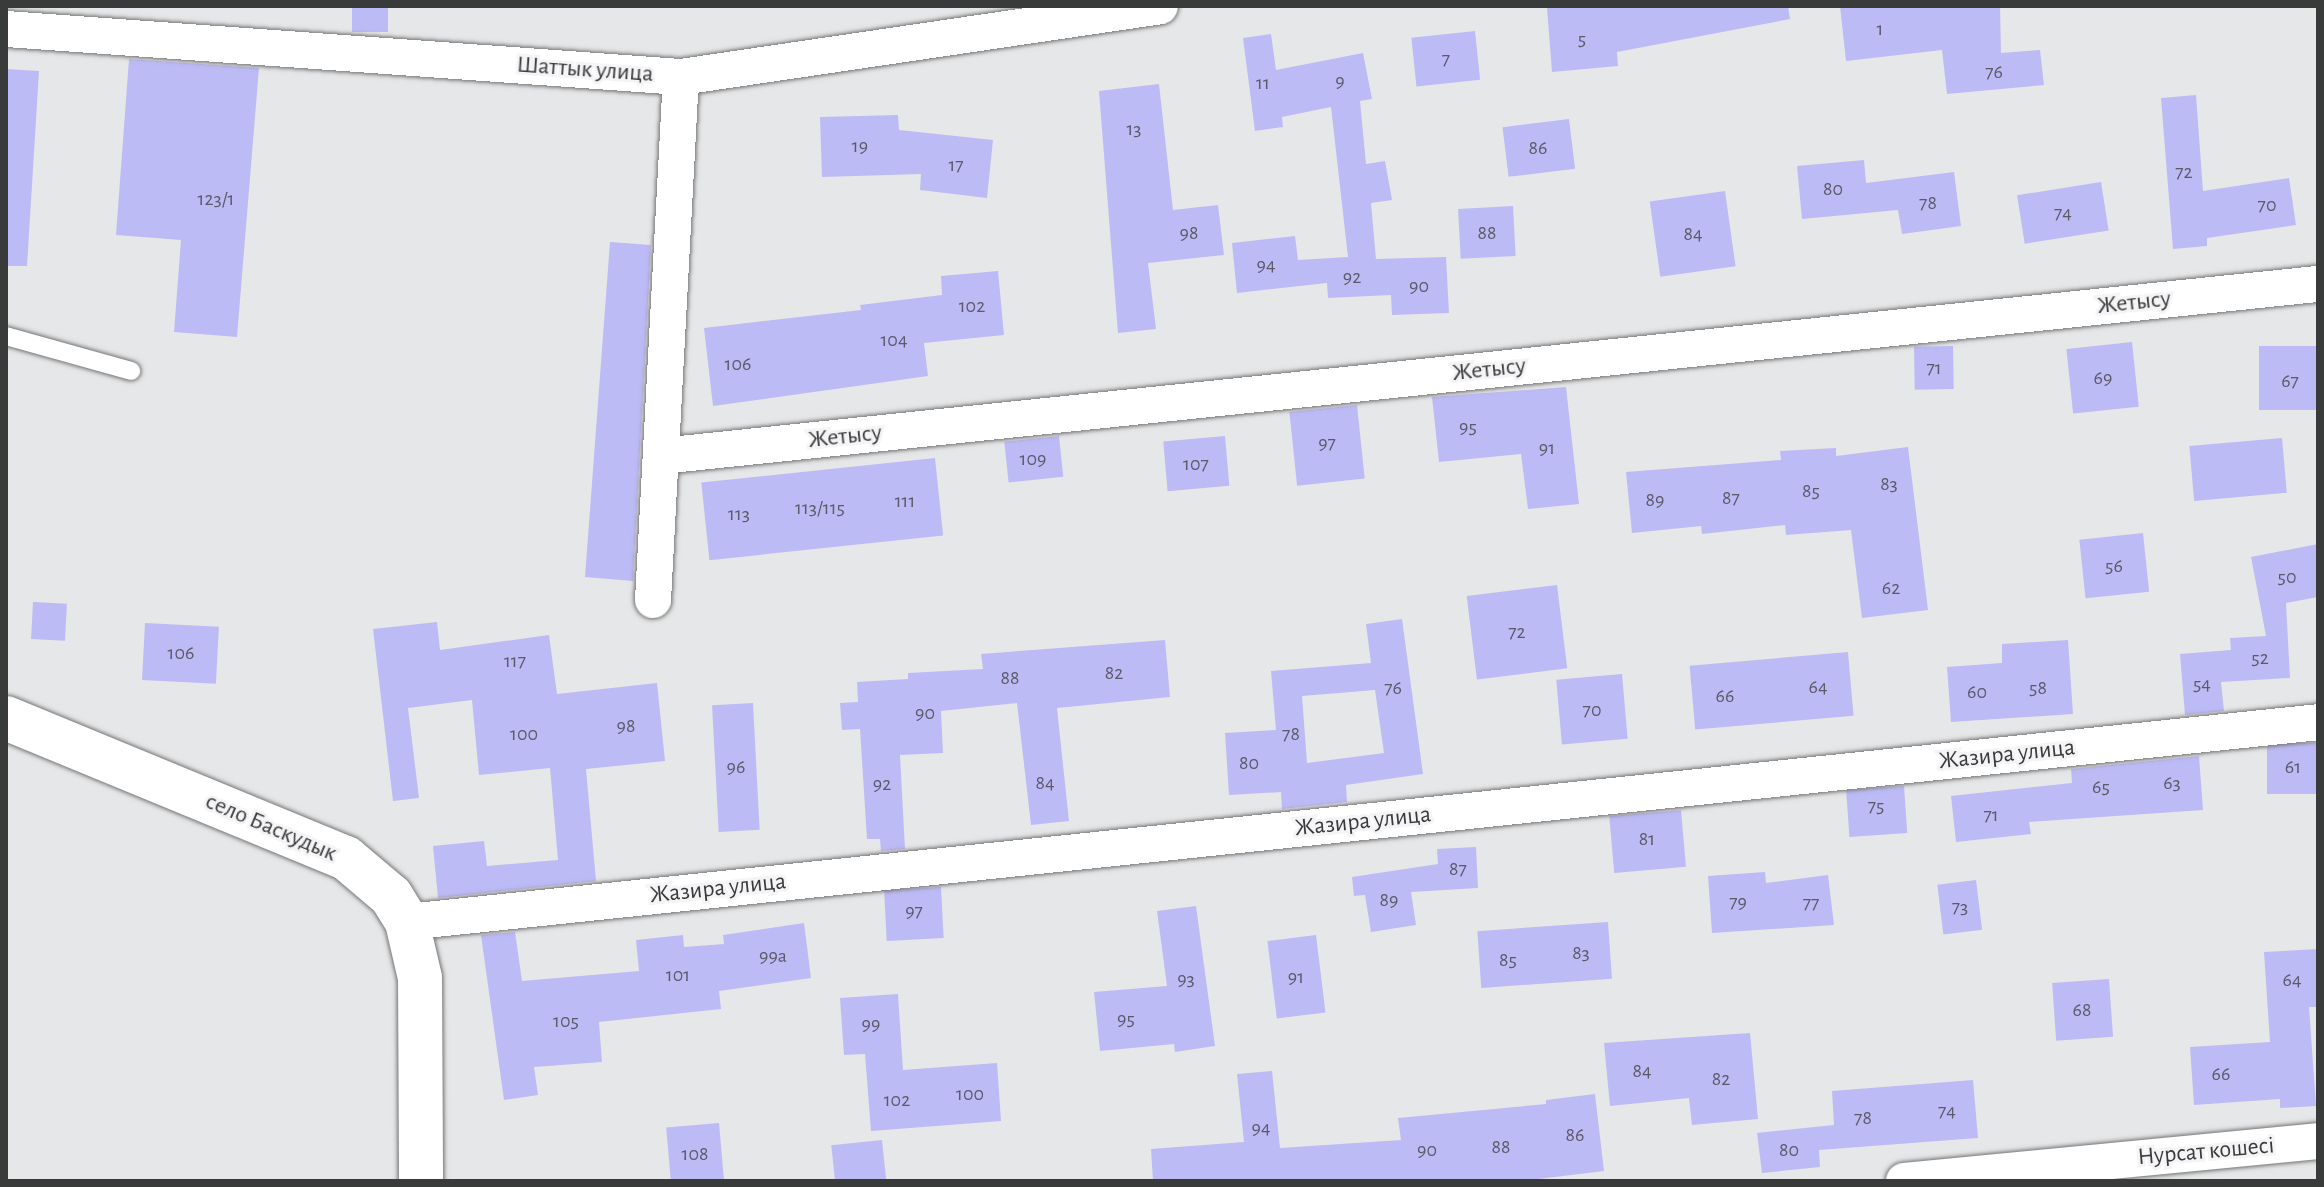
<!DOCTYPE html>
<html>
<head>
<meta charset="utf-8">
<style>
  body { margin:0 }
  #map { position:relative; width:2324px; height:1187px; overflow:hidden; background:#e6e7e8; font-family:"Alegreya Sans",sans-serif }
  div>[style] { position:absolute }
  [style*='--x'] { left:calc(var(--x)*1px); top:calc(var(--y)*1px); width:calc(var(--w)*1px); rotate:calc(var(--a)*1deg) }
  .building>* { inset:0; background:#bdbbf5; transform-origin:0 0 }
  .roads { filter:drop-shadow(0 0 2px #767677) drop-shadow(0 0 2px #767677) }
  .lane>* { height:18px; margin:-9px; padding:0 9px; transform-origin:9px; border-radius:9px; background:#fff }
  .street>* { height:36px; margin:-18px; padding:0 18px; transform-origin:18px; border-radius:18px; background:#fff }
  .secondary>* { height:44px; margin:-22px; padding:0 22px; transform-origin:22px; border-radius:22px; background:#fff }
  span { translate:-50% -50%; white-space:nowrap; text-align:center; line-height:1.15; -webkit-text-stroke:6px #f4f4f6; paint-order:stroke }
  .number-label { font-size:20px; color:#5a5a69 }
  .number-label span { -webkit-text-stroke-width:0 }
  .street-label { font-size:24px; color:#393a3a }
  .frame { position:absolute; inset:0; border:8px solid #393a3a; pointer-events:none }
</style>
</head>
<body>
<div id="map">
  <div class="building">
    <div style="left:352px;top:6px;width:36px;height:26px"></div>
    <div style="clip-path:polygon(1788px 6px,1790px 19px,1617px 52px,1618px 66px,1552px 72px,1547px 8px)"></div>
    <div style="clip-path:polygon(1840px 6px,2000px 6px,2001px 53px,2040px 50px,2044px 85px,1947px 94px,1942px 50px,1846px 61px)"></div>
    <div style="left:1475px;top:31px;width:49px;height:64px;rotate:84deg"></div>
    <div style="clip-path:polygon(1271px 34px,1276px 70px,1363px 53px,1372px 99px,1360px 101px,1366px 164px,1385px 161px,1392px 200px,1371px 203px,1376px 259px,1446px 257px,1449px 313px,1392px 315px,1391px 295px,1328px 298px,1327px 283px,1237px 293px,1232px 243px,1295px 236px,1298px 260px,1348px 257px,1331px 107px,1282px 117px,1283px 127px,1255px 131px,1243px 38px)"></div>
    <div style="clip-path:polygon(129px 59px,259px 68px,237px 337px,174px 332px,181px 240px,116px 235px)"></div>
    <div style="clip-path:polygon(6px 69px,39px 71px,27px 266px,6px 266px)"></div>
    <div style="clip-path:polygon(1159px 84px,1173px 210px,1218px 205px,1224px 255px,1148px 263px,1156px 329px,1118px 333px,1099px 91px)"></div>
    <div style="clip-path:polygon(2196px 95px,2203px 191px,2289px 178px,2296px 225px,2207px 238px,2207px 246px,2173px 249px,2161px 98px)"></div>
    <div style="clip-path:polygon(898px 115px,899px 130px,993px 140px,987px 198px,920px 190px,921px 174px,822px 177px,820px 117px)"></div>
    <div style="left:1569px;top:119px;width:50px;height:67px;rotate:83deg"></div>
    <div style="clip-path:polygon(1864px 160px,1866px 183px,1954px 172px,1961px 226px,1902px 234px,1898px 210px,1802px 219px,1797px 166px)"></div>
    <div style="left:2101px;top:182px;width:49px;height:85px;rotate:81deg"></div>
    <div style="left:1725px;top:191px;width:76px;height:76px;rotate:82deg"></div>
    <div style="left:1513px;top:206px;width:50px;height:55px;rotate:87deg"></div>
    <div style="clip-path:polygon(610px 242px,651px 245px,633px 581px,585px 577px)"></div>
    <div style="clip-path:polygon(998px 271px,1004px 335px,924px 343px,928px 376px,713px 406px,704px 328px,861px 310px,860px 305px,942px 295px,941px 276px)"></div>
    <div style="left:2132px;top:342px;width:65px;height:66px;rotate:84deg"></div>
    <div style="left:1953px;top:346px;width:43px;height:39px;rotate:89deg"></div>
    <div style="left:2318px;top:346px;width:64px;height:59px;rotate:90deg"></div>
    <div style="clip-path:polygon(1566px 387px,1579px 504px,1528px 509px,1521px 454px,1439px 462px,1432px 397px)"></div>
    <div style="left:1357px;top:405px;width:74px;height:68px;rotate:84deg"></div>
    <div style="left:1059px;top:436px;width:41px;height:55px;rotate:84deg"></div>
    <div style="left:1225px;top:436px;width:50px;height:62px;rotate:85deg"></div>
    <div style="left:2282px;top:438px;width:55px;height:93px;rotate:85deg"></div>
    <div style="clip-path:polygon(1908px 447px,1928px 610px,1862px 618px,1851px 530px,1786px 535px,1785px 525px,1702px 534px,1701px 526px,1632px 533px,1626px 472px,1781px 460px,1780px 451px,1836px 448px,1836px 456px)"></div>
    <div style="left:935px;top:458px;width:78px;height:235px;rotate:84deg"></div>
    <div style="left:2143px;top:533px;width:59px;height:64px;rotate:84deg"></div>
    <div style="clip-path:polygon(2318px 544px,2318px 597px,2286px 603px,2290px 678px,2221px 682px,2224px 711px,2185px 715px,2180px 654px,2231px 650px,2230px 638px,2266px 636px,2251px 557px)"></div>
    <div style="left:1557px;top:585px;width:84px;height:91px;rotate:83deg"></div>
    <div style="left:33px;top:602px;width:34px;height:37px;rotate:3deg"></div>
    <div style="clip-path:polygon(evenodd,1402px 619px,1423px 774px,1346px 785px,1347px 802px,1282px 809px,1281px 792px,1229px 795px,1225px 733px,1276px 730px,1271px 671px,1371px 663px,1366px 624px,1402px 619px,1375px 690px,1384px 753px,1307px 763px,1302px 696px,1375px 690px)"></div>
    <div style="clip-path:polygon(437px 622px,440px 650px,549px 635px,557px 694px,657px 683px,665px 761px,586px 769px,596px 881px,438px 898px,433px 846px,484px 841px,487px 866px,558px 860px,550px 768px,479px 775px,472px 700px,408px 708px,419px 798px,393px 801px,373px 629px)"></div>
    <div style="left:145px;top:623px;width:74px;height:57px;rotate:3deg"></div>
    <div style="clip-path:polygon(1165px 640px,1170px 697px,1057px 708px,1069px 821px,1031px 825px,1017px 703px,941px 711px,943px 753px,900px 755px,905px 849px,881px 851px,880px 839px,867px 839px,860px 729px,842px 730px,840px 703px,858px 702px,857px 682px,908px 679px,908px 673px,983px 669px,981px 654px)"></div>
    <div style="clip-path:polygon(2068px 640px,2073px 714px,1951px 722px,1947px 667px,2002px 663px,2002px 644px)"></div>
    <div style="left:1848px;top:652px;width:64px;height:159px;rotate:85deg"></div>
    <div style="left:1622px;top:674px;width:65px;height:66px;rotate:85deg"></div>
    <div style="left:753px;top:703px;width:127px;height:41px;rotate:87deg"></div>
    <div style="left:2318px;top:743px;width:51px;height:51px;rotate:90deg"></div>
    <div style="clip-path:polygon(2199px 756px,2203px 810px,2029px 822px,2031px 834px,1956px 842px,1951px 796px,2072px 783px,2071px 769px)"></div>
    <div style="left:1904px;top:786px;width:47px;height:58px;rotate:86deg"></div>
    <div style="left:1681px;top:810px;width:57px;height:72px;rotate:85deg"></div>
    <div style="clip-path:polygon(1476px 847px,1478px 888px,1411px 892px,1416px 925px,1371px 932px,1365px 895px,1354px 896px,1352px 877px,1438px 864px,1437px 849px)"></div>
    <div style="clip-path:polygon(1765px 872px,1766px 883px,1828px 875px,1834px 925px,1712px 933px,1708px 876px)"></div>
    <div style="left:1976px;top:880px;width:50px;height:39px;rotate:83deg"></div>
    <div style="left:941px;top:887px;width:51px;height:57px;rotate:87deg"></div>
    <div style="clip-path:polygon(1196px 906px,1215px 1046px,1175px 1052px,1174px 1044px,1100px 1051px,1094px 992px,1167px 986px,1157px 911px)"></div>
    <div style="left:1608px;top:922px;width:57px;height:131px;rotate:86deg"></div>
    <div style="clip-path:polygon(804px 923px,811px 978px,719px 991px,721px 1009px,599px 1022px,602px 1062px,534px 1067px,538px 1095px,504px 1100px,481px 935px,515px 932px,522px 981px,639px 971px,636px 940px,683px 935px,684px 947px,724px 944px,723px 935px)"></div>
    <div style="left:1316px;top:935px;width:78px;height:49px;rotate:83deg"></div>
    <div style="clip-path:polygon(2318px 949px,2318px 1007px,2309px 1007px,2316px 1106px,2280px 1108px,2280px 1099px,2194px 1105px,2190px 1047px,2270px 1042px,2264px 952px)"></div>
    <div style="left:2109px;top:979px;width:58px;height:57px;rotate:86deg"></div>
    <div style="clip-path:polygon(898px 994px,903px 1070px,997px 1063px,1001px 1121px,871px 1131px,865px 1054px,844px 1055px,840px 998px)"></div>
    <div style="clip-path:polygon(1750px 1033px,1758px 1119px,1692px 1125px,1689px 1098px,1610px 1106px,1604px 1043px)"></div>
    <div style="clip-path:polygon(1272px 1071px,1280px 1148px,1401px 1140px,1398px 1118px,1546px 1104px,1546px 1100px,1595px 1094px,1604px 1171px,1522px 1181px,1153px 1181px,1151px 1149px,1244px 1142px,1237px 1074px)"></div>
    <div style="clip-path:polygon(1973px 1080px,1978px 1138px,1819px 1150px,1820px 1167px,1762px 1173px,1757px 1133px,1834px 1125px,1832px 1091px)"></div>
    <div style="left:719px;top:1123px;width:58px;height:53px;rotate:85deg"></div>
    <div style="left:882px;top:1140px;width:41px;height:51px;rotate:84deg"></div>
  </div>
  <div class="roads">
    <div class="lane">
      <div style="--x:6;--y:336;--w:130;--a:15.6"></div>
    </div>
    <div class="street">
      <div style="--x:6;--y:29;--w:677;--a:4.07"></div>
      <div style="--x:681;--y:77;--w:484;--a:-8.4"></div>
      <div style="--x:661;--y:456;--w:1666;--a:-5.93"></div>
      <div style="--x:653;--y:600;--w:524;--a:-86.94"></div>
      <div style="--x:407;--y:922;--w:1921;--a:-5.97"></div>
      <div style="--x:1904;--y:1181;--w:416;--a:-5.5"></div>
    </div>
    <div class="secondary">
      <div style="--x:6;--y:718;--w:368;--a:22.4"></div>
      <div style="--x:346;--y:858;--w:59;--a:40.2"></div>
      <div style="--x:391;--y:896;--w:31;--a:58"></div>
      <div style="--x:407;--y:922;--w:57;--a:76.9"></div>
      <div style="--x:420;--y:978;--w:203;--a:89.7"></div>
    </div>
  </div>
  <div class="number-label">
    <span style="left:1880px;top:29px">1</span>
    <span style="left:1582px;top:39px">5</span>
    <span style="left:1446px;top:59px">7</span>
    <span style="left:1994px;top:72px">76</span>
    <span style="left:1340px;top:81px">9</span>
    <span style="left:1263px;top:83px">11</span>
    <span style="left:1134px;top:129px">13</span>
    <span style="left:860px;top:146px">19</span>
    <span style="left:1538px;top:148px">86</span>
    <span style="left:956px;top:165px">17</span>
    <span style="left:2184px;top:172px">72</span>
    <span style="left:1833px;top:189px">80</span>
    <span style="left:216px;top:199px">123/1</span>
    <span style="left:1928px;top:203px">78</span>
    <span style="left:2267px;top:205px">70</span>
    <span style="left:2063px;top:213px">74</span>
    <span style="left:1189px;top:233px">98</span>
    <span style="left:1487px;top:233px">88</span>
    <span style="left:1693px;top:234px">84</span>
    <span style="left:1266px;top:265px">94</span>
    <span style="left:1352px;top:277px">92</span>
    <span style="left:1419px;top:286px">90</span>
    <span style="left:972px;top:306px">102</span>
    <span style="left:894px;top:340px">104</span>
    <span style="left:738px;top:364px">106</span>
    <span style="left:1934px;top:368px">71</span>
    <span style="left:2103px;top:378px">69</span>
    <span style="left:2290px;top:381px">67</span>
    <span style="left:1468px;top:427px">95</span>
    <span style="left:1327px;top:443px">97</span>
    <span style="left:1547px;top:448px">91</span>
    <span style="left:1033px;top:459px">109</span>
    <span style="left:1196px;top:464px">107</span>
    <span style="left:1889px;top:484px">83</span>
    <span style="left:1811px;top:491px">85</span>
    <span style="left:1731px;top:498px">87</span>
    <span style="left:1655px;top:500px">89</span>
    <span style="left:905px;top:501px">111</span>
    <span style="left:820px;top:508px">113/115</span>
    <span style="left:739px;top:514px">113</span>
    <span style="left:2114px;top:566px">56</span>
    <span style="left:2287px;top:577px">50</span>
    <span style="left:1891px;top:588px">62</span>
    <span style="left:1517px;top:632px">72</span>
    <span style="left:181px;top:653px">106</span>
    <span style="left:2260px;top:658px">52</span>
    <span style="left:515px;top:661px">117</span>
    <span style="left:1114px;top:673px">82</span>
    <span style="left:1010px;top:678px">88</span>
    <span style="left:2202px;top:684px">54</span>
    <span style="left:1818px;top:687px">64</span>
    <span style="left:1393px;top:688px">76</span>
    <span style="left:2038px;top:688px">58</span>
    <span style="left:1977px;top:692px">60</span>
    <span style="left:1725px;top:696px">66</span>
    <span style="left:1592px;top:710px">70</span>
    <span style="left:925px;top:713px">90</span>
    <span style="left:626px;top:726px">98</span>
    <span style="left:524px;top:734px">100</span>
    <span style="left:1291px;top:734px">78</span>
    <span style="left:1249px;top:763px">80</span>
    <span style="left:736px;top:767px">96</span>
    <span style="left:2293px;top:767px">61</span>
    <span style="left:1045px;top:783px">84</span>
    <span style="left:2172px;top:783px">63</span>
    <span style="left:882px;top:784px">92</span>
    <span style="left:2101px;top:787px">65</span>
    <span style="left:1876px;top:806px">75</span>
    <span style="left:1991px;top:815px">71</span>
    <span style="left:1647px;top:839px">81</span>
    <span style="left:1458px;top:869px">87</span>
    <span style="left:1389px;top:900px">89</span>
    <span style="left:1738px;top:902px">79</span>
    <span style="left:1811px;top:903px">77</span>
    <span style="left:1960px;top:907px">73</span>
    <span style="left:914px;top:911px">97</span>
    <span style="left:1581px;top:953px">83</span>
    <span style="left:773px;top:956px">99а</span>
    <span style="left:1508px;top:960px">85</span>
    <span style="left:678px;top:975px">101</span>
    <span style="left:1296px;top:977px">91</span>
    <span style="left:1186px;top:979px">93</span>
    <span style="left:2292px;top:980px">64</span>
    <span style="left:2082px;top:1010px">68</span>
    <span style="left:1126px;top:1019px">95</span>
    <span style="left:566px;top:1021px">105</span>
    <span style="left:871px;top:1024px">99</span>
    <span style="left:1642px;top:1071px">84</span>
    <span style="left:2221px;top:1074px">66</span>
    <span style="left:1721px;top:1079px">82</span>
    <span style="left:970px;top:1094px">100</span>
    <span style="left:897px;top:1100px">102</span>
    <span style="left:1947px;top:1111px">74</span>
    <span style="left:1863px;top:1118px">78</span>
    <span style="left:1261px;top:1128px">94</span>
    <span style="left:1575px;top:1135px">86</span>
    <span style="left:1501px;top:1147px">88</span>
    <span style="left:1427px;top:1150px">90</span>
    <span style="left:1789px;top:1150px">80</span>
    <span style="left:695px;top:1154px">108</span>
  </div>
  <div class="street-label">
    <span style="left:585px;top:70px;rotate:4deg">Шаттык улица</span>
    <span style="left:2134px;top:303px;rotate:-6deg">Жетысу</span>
    <span style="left:1489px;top:370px;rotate:-6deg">Жетысу</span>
    <span style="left:845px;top:437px;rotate:-6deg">Жетысу</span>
    <span style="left:2007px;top:755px;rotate:-6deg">Жазира улица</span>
    <span style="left:1363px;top:822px;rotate:-6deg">Жазира улица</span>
    <span style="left:271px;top:828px;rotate:23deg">село Баскудык</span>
    <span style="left:718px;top:889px;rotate:-6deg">Жазира улица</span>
    <span style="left:2206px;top:1152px;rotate:-5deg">Нурсат кошесi</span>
  </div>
  <div class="frame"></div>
</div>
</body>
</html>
